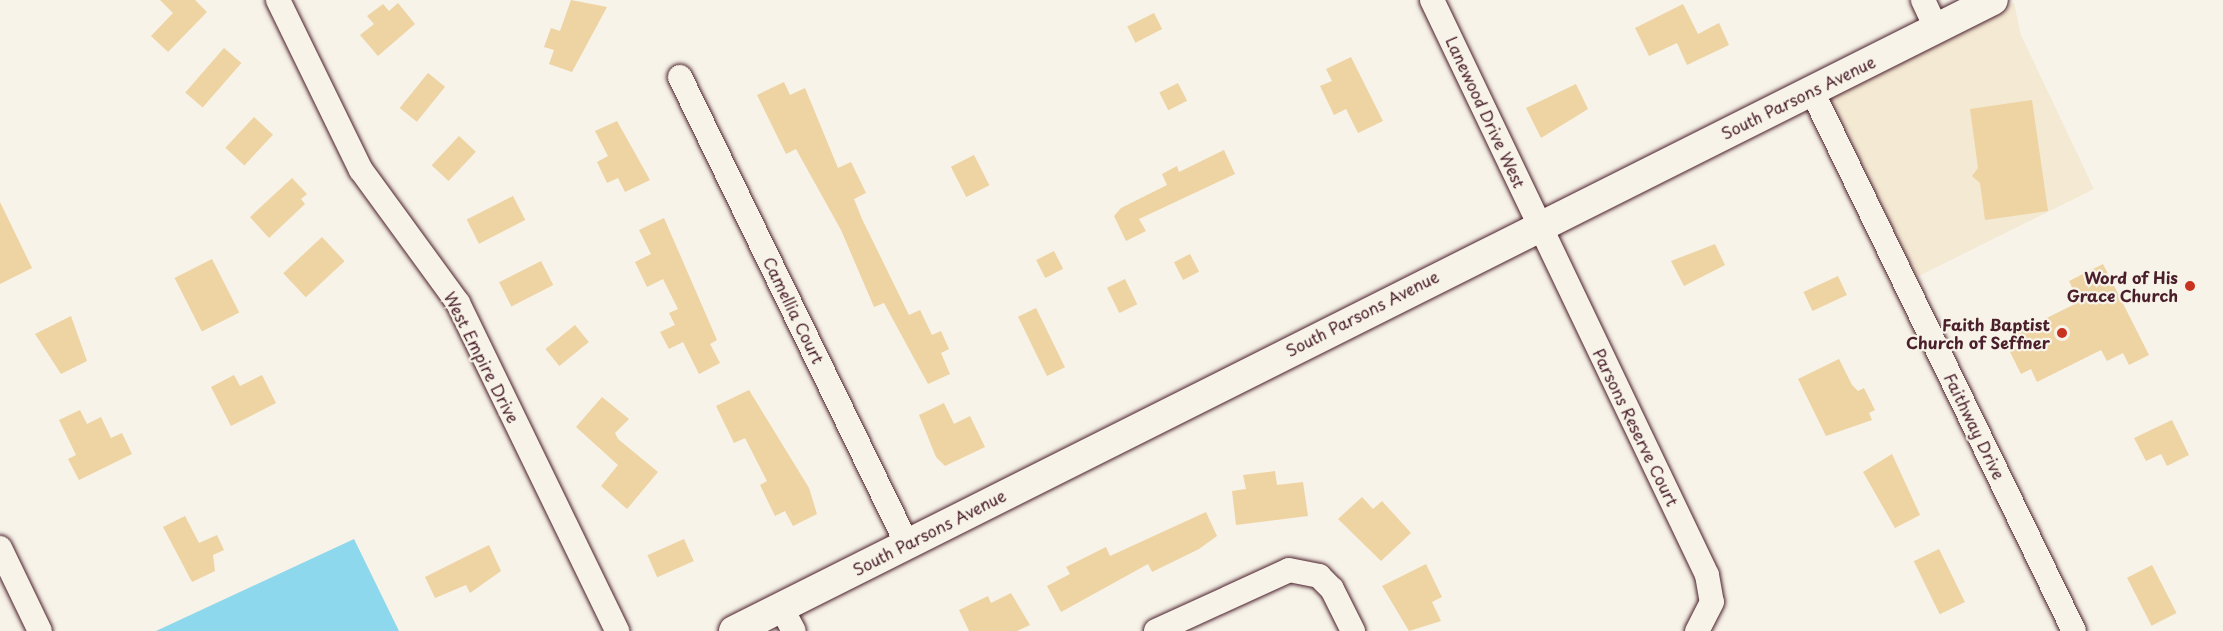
<!DOCTYPE html>
<html>
<head>
<meta charset="utf-8">
<style>
  body { margin:0 }
  #map { position:relative; width:2223px; height:631px; overflow:hidden; background:#f7f3e8; font-family:"Playpen Sans",sans-serif }
  div>[style] { position:absolute }
  [style*='--x'] { left:calc(var(--x)*1px); top:calc(var(--y)*1px); width:calc(var(--w)*1px); rotate:calc(var(--a)*1deg) }
  .built>* { inset:0; background:#f4e9d3 }
  .water>* { inset:0; background:#8dd8ed }
  .building>* { inset:0; background:#eed3a3; transform-origin:0 0 }
  .roads { filter:drop-shadow(0 0 2px #4a1f2b) drop-shadow(0 0 2px #4a1f2b) }
  .minor>* { height:24px; margin:-12px; padding:0 12px; transform-origin:12px; border-radius:12px; background:#f7f3e8 }
  .major>* { height:30px; margin:-15px; padding:0 15px; transform-origin:15px; border-radius:15px; background:#f7f3e8 }
  .dots>* { width:16px; height:16px; translate:-50% -50%; box-sizing:border-box; border:3px solid #f7f3e8; border-radius:50% }
  span { translate:-50% -50%; white-space:nowrap; text-align:center; line-height:1.15; -webkit-text-stroke:4.5px #f7f3e8; paint-order:stroke }
  .street-label { font-size:16px; color:#4a1f2b }
  .poi-label { font-size:16px; color:#4a1f2b; font-weight:700 }
  .right { translate:-100% -50%; text-align:right }
</style>
</head>
<body>
<div id="map">
  <div class="built">
    <div style="clip-path:polygon(2014px 3px,2021px 35px,2094px 189px,1917px 277px,1828px 95px)"></div>
  </div>
  <div class="water">
    <div style="clip-path:polygon(354px 539px,399px 631px,156px 631px)"></div>
  </div>
  <div class="building">
    <div style="clip-path:polygon(160px 0,195px 0,207px 12px,168px 52px,151px 36px,173px 13px)"></div>
    <div style="clip-path:polygon(571px 0,607px 7px,572px 72px,549px 64px,554px 50px,544px 47px,551px 28px,560px 31px)"></div>
    <div style="clip-path:polygon(398px 3px,415px 24px,378px 56px,360px 35px,374px 24px,367px 16px,383px 4px,389px 11px)"></div>
    <div style="clip-path:polygon(1683px 4px,1698px 34px,1719px 23px,1729px 45px,1687px 65px,1677px 43px,1649px 56px,1635px 28px)"></div>
    <div style="left:1154px;top:13px;width:18px;height:30px;rotate:63deg"></div>
    <div style="left:224px;top:48px;width:23px;height:59px;rotate:41deg"></div>
    <div style="clip-path:polygon(1351px 57px,1383px 121px,1358px 133px,1346px 109px,1334px 115px,1320px 86px,1332px 81px,1326px 69px)"></div>
    <div style="left:428px;top:73px;width:22px;height:45px;rotate:39deg"></div>
    <div style="clip-path:polygon(784px 82px,790px 95px,805px 88px,838px 168px,851px 162px,866px 193px,854px 199px,862px 219px,909px 315px,920px 310px,932px 335px,941px 331px,949px 349px,941px 353px,950px 374px,928px 384px,884px 303px,874px 307px,841px 230px,796px 149px,786px 154px,757px 95px)"></div>
    <div style="left:1178px;top:83px;width:20px;height:21px;rotate:63deg"></div>
    <div style="clip-path:polygon(1576px 84px,1588px 109px,1541px 138px,1526px 108px)"></div>
    <div style="clip-path:polygon(2032px 100px,2048px 211px,1985px 220px,1980px 183px,1972px 176px,1978px 168px,1970px 109px)"></div>
    <div style="left:254px;top:117px;width:26px;height:42px;rotate:43deg"></div>
    <div style="clip-path:polygon(617px 121px,650px 180px,625px 192px,618px 178px,607px 183px,597px 162px,608px 156px,595px 131px)"></div>
    <div style="left:459px;top:136px;width:23px;height:40px;rotate:43deg"></div>
    <div style="clip-path:polygon(1224px 150px,1235px 174px,1139px 219px,1146px 231px,1126px 241px,1114px 216px,1121px 208px,1167px 185px,1162px 174px,1177px 166px,1179px 172px)"></div>
    <div style="left:974px;top:155px;width:34px;height:26px;rotate:63deg"></div>
    <div style="clip-path:polygon(292px 178px,307px 194px,301px 199px,305px 204px,269px 238px,250px 217px)"></div>
    <div style="left:513px;top:196px;width:27px;height:52px;rotate:63deg"></div>
    <div style="clip-path:polygon(0 202px,32px 268px,0 284px)"></div>
    <div style="clip-path:polygon(664px 218px,717px 340px,710px 344px,720px 363px,699px 374px,683px 342px,669px 349px,660px 332px,675px 325px,669px 313px,678px 309px,663px 279px,647px 287px,635px 262px,651px 254px,639px 230px)"></div>
    <div style="left:322px;top:237px;width:33px;height:53px;rotate:47deg"></div>
    <div style="clip-path:polygon(1715px 244px,1725px 265px,1684px 286px,1671px 261px)"></div>
    <div style="left:1054px;top:251px;width:20px;height:20px;rotate:63deg"></div>
    <div style="left:1190px;top:254px;width:20px;height:18px;rotate:63deg"></div>
    <div style="left:212px;top:259px;width:60px;height:42px;rotate:63deg"></div>
    <div style="left:541px;top:261px;width:27px;height:47px;rotate:63deg"></div>
    <div style="clip-path:polygon(2103px 264px,2149px 355px,2129px 365px,2123px 353px,2107px 361px,2101px 350px,2037px 382px,2031px 369px,2021px 374px,2010px 352px,2020px 347px,2014px 334px,2079px 302px,2069px 281px)"></div>
    <div style="left:1838px;top:276px;width:21px;height:38px;rotate:65deg"></div>
    <div style="left:1125px;top:279px;width:28px;height:20px;rotate:64deg"></div>
    <div style="left:1036px;top:308px;width:66px;height:20px;rotate:64deg"></div>
    <div style="clip-path:polygon(71px 316px,87px 361px,61px 374px,35px 334px)"></div>
    <div style="left:575px;top:325px;width:22px;height:38px;rotate:51deg"></div>
    <div style="clip-path:polygon(1839px 359px,1852px 385px,1858px 391px,1864px 388px,1875px 410px,1869px 413px,1872px 420px,1826px 436px,1798px 379px)"></div>
    <div style="clip-path:polygon(234px 375px,240px 386px,262px 375px,276px 403px,231px 426px,211px 387px)"></div>
    <div style="clip-path:polygon(749px 390px,809px 488px,817px 514px,793px 526px,785px 511px,775px 516px,760px 485px,767px 481px,745px 438px,734px 443px,716px 406px)"></div>
    <div style="clip-path:polygon(602px 397px,629px 419px,615px 433px,618px 439px,658px 472px,627px 509px,601px 486px,618px 465px,576px 427px)"></div>
    <div style="clip-path:polygon(944px 403px,954px 424px,970px 416px,985px 447px,945px 466px,936px 457px,919px 415px)"></div>
    <div style="clip-path:polygon(80px 410px,87px 424px,101px 417px,111px 438px,122px 433px,132px 454px,79px 480px,68px 459px,76px 455px,59px 420px)"></div>
    <div style="clip-path:polygon(2172px 420px,2189px 455px,2167px 466px,2161px 454px,2146px 461px,2134px 438px)"></div>
    <div style="clip-path:polygon(1892px 454px,1920px 515px,1895px 528px,1863px 472px)"></div>
    <div style="clip-path:polygon(1275px 471px,1277px 485px,1303px 482px,1308px 516px,1236px 525px,1232px 491px,1246px 489px,1243px 475px)"></div>
    <div style="clip-path:polygon(1362px 497px,1373px 509px,1382px 501px,1411px 533px,1381px 561px,1338px 519px)"></div>
    <div style="clip-path:polygon(1206px 512px,1217px 536px,1199px 549px,1152px 572px,1148px 564px,1061px 612px,1047px 586px,1070px 574px,1066px 567px,1106px 547px,1110px 556px)"></div>
    <div style="clip-path:polygon(185px 516px,199px 543px,217px 535px,224px 550px,213px 555px,215px 571px,192px 582px,163px 527px)"></div>
    <div style="left:684px;top:539px;width:24px;height:40px;rotate:66deg"></div>
    <div style="clip-path:polygon(489px 545px,501px 571px,470px 593px,466px 585px,435px 598px,425px 577px)"></div>
    <div style="left:1939px;top:549px;width:59px;height:28px;rotate:64deg"></div>
    <div style="clip-path:polygon(1426px 564px,1442px 597px,1432px 602px,1441px 621px,1409px 631px,1382px 586px)"></div>
    <div style="left:2152px;top:565px;width:54px;height:28px;rotate:63deg"></div>
    <div style="clip-path:polygon(1011px 593px,1030px 625px,1017px 631px,969px 631px,959px 610px,988px 596px,991px 603px)"></div>
  </div>
  <div class="roads">
    <div class="minor">
      <div style="--x:278;--y:0;--w:189;--a:64"></div>
      <div style="--x:361;--y:170;--w:165;--a:53.9"></div>
      <div style="--x:458;--y:303;--w:365;--a:64.1"></div>
      <div style="--x:1432;--y:0;--w:637;--a:64.44"></div>
      <div style="--x:1707;--y:575;--w:27;--a:80"></div>
      <div style="--x:1712;--y:602;--w:33;--a:117"></div>
      <div style="--x:1923;--y:0;--w:31;--a:65"></div>
      <div style="--x:680;--y:77;--w:519;--a:64.08"></div>
      <div style="--x:1812;--y:91;--w:600;--a:64.12"></div>
      <div style="--x:0;--y:548;--w:92;--a:64.3"></div>
      <div style="--x:781;--y:607;--w:27;--a:62"></div>
      <div style="--x:1156;--y:631;--w:146;--a:-24.6"></div>
      <div style="--x:1289;--y:570;--w:31;--a:11"></div>
      <div style="--x:1319;--y:576;--w:18;--a:45"></div>
      <div style="--x:1332;--y:589;--w:47;--a:63.4"></div>
    </div>
    <div class="major">
      <div style="--x:734;--y:631;--w:1408;--a:-26.62"></div>
    </div>
  </div>
  <div class="dots">
    <div style="left:2190px;top:286px;background:#c8321e"></div>
    <div style="left:2062px;top:333px;background:#c8321e"></div>
  </div>
  <div class="street-label">
    <span style="left:1798px;top:97px;rotate:-26deg">South Parsons Avenue</span>
    <span style="left:1486px;top:112px;rotate:65deg">Lanewood Drive West</span>
    <span style="left:794px;top:310px;rotate:64deg">Camellia Court</span>
    <span style="left:1362px;top:313px;rotate:-27deg">South Parsons Avenue</span>
    <span style="left:482px;top:357px;rotate:63deg">West Empire Drive</span>
    <span style="left:1975px;top:426px;rotate:64deg">Faithway Drive</span>
    <span style="left:1636px;top:427px;rotate:64deg">Parsons Reserve Court</span>
    <span style="left:929px;top:532px;rotate:-27deg">South Parsons Avenue</span>
  </div>
  <div class="poi-label">
    <span class="right" style="left:2178px;top:286px">Word of His<br>Grace Church</span>
    <span class="right" style="left:2050px;top:333px">Faith Baptist<br>Church of Seffner</span>
  </div>
</div>
</body>
</html>
